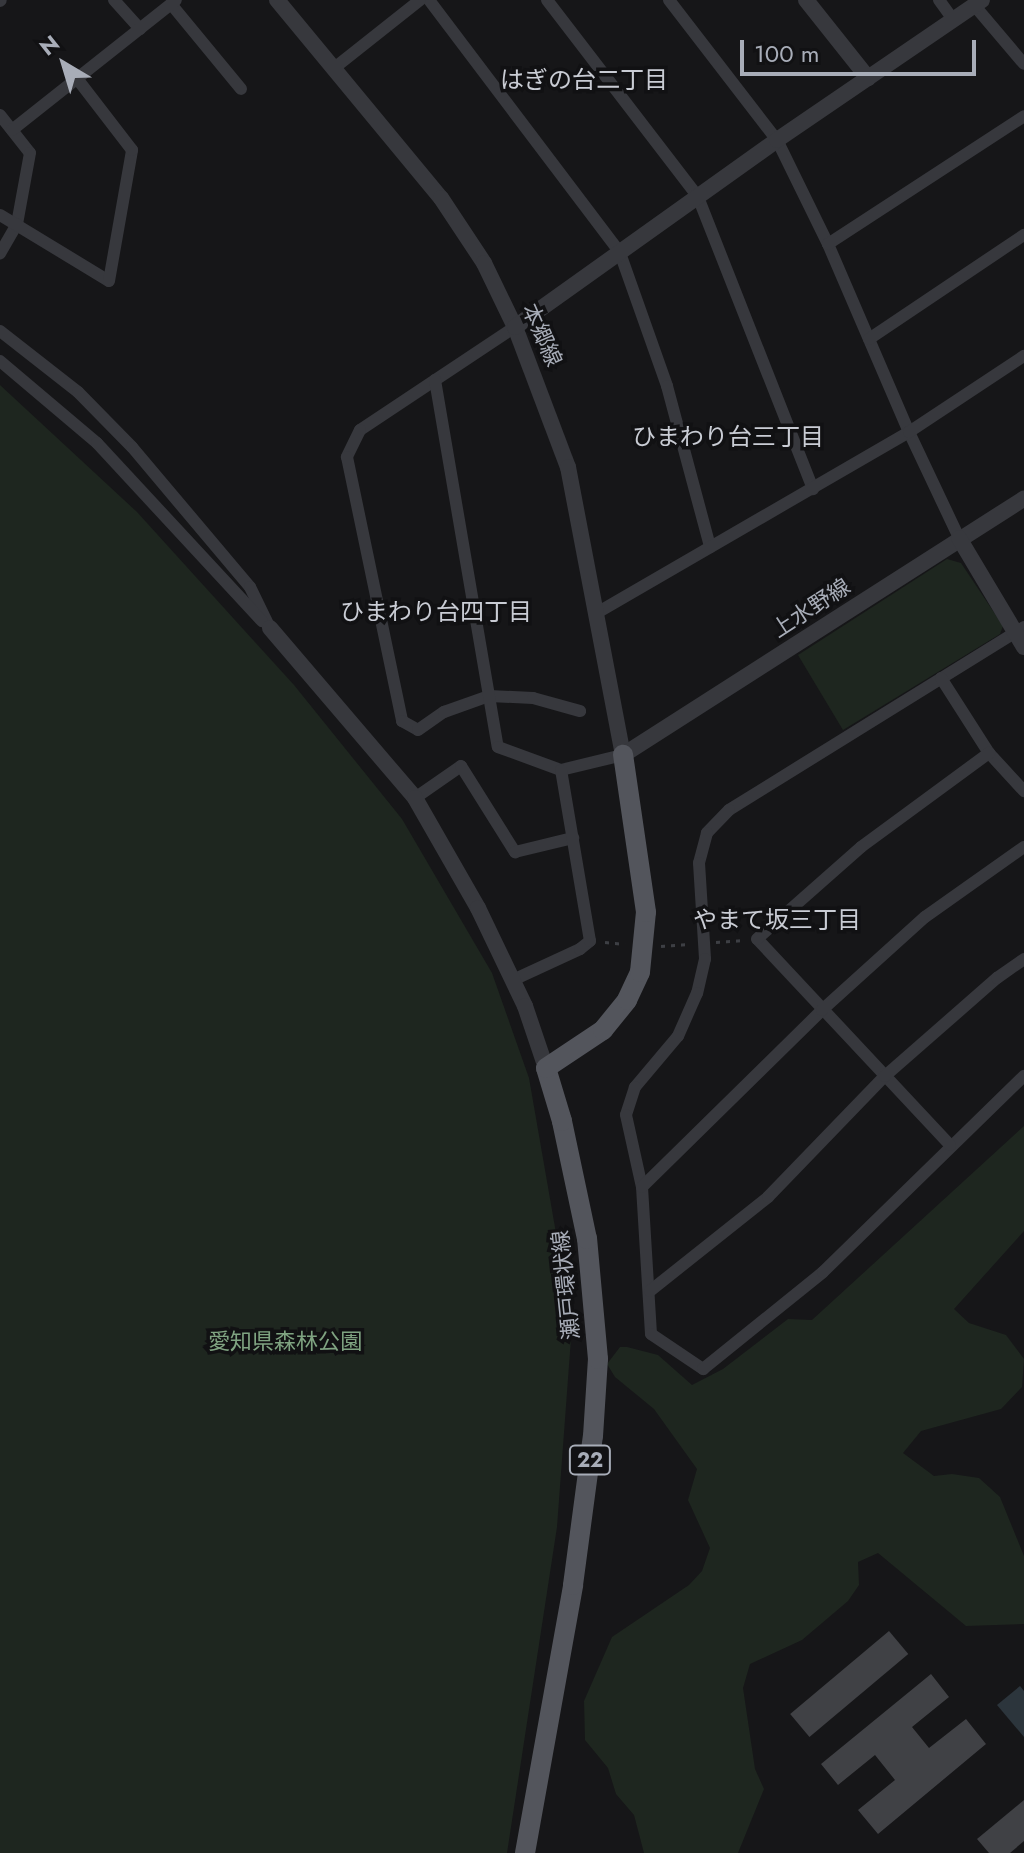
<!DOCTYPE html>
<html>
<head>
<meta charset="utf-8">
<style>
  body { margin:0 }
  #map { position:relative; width:1024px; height:1853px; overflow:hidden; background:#161618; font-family:Jost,"Noto Sans JP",sans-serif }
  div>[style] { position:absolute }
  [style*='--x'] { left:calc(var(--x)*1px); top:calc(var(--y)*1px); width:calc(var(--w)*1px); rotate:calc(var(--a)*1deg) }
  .green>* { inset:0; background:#1e261f }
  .water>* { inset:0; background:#2c353c }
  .building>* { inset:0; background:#404145; transform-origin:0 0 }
  .path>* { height:3px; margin-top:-1.5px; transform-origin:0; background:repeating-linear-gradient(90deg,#3d3f44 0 4px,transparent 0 10px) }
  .minor>* { height:12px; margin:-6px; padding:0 6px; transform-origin:6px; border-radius:6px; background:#37383d }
  .tertiary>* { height:16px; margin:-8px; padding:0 8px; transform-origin:8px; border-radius:8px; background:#37383d }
  .primary>* { height:20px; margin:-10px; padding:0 10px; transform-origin:10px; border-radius:10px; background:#53555c }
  span { translate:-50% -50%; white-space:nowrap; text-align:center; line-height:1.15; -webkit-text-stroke:7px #111113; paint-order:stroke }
  .shield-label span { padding:2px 6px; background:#111113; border:2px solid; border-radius:6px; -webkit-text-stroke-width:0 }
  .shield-label { font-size:20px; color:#a8adb8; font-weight:700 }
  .street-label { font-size:22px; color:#a8adb8 }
  .park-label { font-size:22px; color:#7fa381 }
  .neighbourhood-label { font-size:24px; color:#c9ccd4 }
  .north { position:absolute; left:24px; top:24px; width:80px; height:80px; -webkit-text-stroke:6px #111113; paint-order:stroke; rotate:322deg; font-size:22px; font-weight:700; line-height:32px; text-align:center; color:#a8adb8 }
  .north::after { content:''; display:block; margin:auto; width:28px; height:36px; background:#a8adb8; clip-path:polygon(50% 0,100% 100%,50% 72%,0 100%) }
  .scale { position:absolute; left:740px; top:40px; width:236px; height:36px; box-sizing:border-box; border:4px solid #a8adb8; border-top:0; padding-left:10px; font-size:24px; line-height:28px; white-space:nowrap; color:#a8adb8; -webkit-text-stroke:6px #111113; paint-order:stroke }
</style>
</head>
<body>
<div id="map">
  <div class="green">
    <div style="clip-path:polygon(0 385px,137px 512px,294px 685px,402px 819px,492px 973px,529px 1078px,572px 1325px,557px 1527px,507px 1853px,0 1853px)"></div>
    <div style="clip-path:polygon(947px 559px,961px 563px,1003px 626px,1000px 634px,843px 730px,798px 655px)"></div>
    <div style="clip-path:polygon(1024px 1126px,1024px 1231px,954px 1309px,969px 1323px,1006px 1335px,1024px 1359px,1022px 1387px,1001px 1409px,921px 1431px,903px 1453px,934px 1476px,952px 1474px,979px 1478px,1000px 1497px,1024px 1556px,1024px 1624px,966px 1626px,878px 1553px,858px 1562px,859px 1585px,848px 1601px,802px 1640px,750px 1664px,743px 1688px,755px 1769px,764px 1789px,738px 1853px,644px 1853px,634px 1815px,616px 1794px,608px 1768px,585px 1740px,584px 1701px,612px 1637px,689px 1585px,702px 1571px,710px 1548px,688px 1500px,697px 1469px,654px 1409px,615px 1377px,607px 1364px,620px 1347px,627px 1347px,658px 1355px,692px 1385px,723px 1369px,788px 1319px,812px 1320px)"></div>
  </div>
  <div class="water">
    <div style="clip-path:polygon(1020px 1686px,1024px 1691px,1024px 1737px,997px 1705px)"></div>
  </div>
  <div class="building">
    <div style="left:889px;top:1631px;width:30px;height:129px;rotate:50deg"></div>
    <div style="clip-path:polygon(931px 1674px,949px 1697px,912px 1727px,929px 1748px,966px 1719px,986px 1744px,878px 1834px,858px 1810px,895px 1780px,875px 1755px,838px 1785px,821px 1764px)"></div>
    <div style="clip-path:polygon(1024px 1800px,1024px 1841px,1010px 1853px,989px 1853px,977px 1839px)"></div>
  </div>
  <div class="path">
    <div style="--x:605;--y:942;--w:20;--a:6"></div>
    <div style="--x:716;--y:942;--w:29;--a:-4"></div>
    <div style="--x:661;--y:946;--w:28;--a:-4"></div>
  </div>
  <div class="minor">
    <div style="--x:114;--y:0;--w:39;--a:48"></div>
    <div style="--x:429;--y:0;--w:317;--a:52.9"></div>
    <div style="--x:620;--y:253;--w:141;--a:70.5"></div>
    <div style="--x:667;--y:386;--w:167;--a:75"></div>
    <div style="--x:547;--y:0;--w:248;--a:52.5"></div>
    <div style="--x:698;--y:197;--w:314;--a:68.5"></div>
    <div style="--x:669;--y:0;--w:177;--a:52.4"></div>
    <div style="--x:777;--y:140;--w:116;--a:63.9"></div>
    <div style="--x:828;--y:244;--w:205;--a:66.7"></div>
    <div style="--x:909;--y:432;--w:117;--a:64.7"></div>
    <div style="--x:939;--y:0;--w:24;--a:54"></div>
    <div style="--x:0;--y:1;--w:1;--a:-45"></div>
    <div style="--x:171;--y:4;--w:110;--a:50.5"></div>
    <div style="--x:974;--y:5;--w:77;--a:49.7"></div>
    <div style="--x:333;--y:69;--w:111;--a:-38.4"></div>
    <div style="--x:0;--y:115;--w:48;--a:51.7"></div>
    <div style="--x:30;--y:153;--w:72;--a:100.4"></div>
    <div style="--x:17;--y:224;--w:34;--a:120"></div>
    <div style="--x:12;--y:130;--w:209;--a:-38.4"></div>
    <div style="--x:0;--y:215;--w:127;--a:31.2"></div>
    <div style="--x:109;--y:281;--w:133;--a:-80"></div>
    <div style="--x:132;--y:150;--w:88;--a:-127.6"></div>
    <div style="--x:828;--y:244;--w:234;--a:-33.1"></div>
    <div style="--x:515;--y:327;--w:186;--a:146.4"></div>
    <div style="--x:360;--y:430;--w:30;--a:116"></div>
    <div style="--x:347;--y:457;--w:270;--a:78.2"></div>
    <div style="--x:402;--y:721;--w:18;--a:29"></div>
    <div style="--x:418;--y:730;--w:32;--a:-35"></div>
    <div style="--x:444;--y:712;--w:48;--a:-19.6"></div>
    <div style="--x:489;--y:696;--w:44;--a:2.6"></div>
    <div style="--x:533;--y:698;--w:49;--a:15.5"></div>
    <div style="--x:0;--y:331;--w:99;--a:38"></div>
    <div style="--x:78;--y:392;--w:77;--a:45.5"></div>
    <div style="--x:132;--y:447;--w:183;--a:49.9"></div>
    <div style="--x:250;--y:587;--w:46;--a:64"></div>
    <div style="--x:869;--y:339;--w:187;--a:-33.9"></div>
    <div style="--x:0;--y:361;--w:127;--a:40.2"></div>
    <div style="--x:97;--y:443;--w:243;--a:47.2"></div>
    <div style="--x:435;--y:380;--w:372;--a:80.3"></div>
    <div style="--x:498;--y:747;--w:67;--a:20.1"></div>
    <div style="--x:561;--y:770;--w:64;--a:-13.6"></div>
    <div style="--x:595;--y:614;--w:363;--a:-30.1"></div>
    <div style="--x:909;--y:432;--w:138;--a:-33.5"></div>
    <div style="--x:1024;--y:627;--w:347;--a:148.2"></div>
    <div style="--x:729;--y:810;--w:32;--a:134"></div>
    <div style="--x:707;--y:833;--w:31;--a:105"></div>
    <div style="--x:699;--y:863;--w:96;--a:86.4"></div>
    <div style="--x:705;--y:959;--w:35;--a:103"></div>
    <div style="--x:697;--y:993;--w:47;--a:113.8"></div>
    <div style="--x:678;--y:1036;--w:67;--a:130.1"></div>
    <div style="--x:635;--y:1087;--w:29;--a:108"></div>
    <div style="--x:626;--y:1115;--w:74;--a:77.5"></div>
    <div style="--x:642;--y:1187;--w:147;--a:86.5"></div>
    <div style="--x:651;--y:1334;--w:63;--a:33.9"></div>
    <div style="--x:703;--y:1369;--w:154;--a:-38.9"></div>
    <div style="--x:823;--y:1272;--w:281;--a:-44.3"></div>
    <div style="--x:941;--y:678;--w:89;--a:57.4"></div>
    <div style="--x:989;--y:753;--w:52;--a:47.4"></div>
    <div style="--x:415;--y:798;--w:56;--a:-34.8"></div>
    <div style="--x:461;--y:766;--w:102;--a:57.9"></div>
    <div style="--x:515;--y:852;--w:60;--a:-13.6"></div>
    <div style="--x:513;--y:980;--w:74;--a:-24.8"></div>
    <div style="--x:580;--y:949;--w:13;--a:-39"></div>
    <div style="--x:590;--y:941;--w:173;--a:-99.6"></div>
    <div style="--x:950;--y:1145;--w:282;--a:-133.1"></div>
    <div style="--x:757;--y:939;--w:139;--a:-41.5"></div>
    <div style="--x:861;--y:847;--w:159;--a:-36.3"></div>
    <div style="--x:642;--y:1187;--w:252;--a:-44.5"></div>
    <div style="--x:822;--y:1010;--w:139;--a:-42.1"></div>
    <div style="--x:925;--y:917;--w:121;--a:-35.3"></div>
    <div style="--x:650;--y:1291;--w:151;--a:-38.5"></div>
    <div style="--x:768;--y:1197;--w:168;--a:-46"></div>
    <div style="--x:885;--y:1076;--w:149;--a:-41.2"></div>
    <div style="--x:997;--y:978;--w:33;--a:-35"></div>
  </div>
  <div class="tertiary">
    <div style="--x:277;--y:0;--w:257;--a:50.4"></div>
    <div style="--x:441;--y:198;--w:78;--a:56.5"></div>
    <div style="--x:484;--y:263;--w:71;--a:64.2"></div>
    <div style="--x:515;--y:327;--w:150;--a:69.3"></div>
    <div style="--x:568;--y:467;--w:293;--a:79.2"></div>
    <div style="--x:623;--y:755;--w:476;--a:-32.6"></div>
    <div style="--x:806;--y:0;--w:100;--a:51.5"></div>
    <div style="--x:515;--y:327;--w:322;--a:-35.5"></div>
    <div style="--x:777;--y:140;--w:248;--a:-34.3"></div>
    <div style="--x:959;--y:538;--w:127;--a:59.2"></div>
    <div style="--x:270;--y:628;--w:223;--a:49.5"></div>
    <div style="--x:415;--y:798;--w:127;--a:60.2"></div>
    <div style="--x:478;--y:908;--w:109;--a:64.4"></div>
    <div style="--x:525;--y:1006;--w:65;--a:71.3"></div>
  </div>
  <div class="primary">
    <div style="--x:525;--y:1853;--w:272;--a:-79.8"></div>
    <div style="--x:573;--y:1585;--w:150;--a:-82.4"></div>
    <div style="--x:593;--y:1436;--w:77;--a:-86.3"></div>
    <div style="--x:598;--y:1359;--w:121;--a:-95.2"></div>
    <div style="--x:587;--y:1239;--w:121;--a:-102"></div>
    <div style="--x:562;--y:1121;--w:55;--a:-106.8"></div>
    <div style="--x:546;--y:1068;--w:69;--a:-33.7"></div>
    <div style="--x:603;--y:1030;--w:38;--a:-51"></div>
    <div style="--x:627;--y:1000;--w:31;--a:-65"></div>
    <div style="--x:640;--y:972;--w:60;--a:-84.3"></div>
    <div style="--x:646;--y:912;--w:159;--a:-98.3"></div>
  </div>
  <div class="shield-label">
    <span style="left:590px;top:1460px">22</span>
  </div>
  <div class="street-label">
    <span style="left:542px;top:335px;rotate:66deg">本郷線</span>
    <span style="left:811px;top:608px;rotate:-33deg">上水野線</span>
    <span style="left:566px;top:1285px;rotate:-96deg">瀬戸環状線</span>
  </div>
  <div class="park-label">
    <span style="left:285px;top:1342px">愛知県森林公園</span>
  </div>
  <div class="neighbourhood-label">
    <span style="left:584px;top:80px">はぎの台二丁目</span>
    <span style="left:728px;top:437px">ひまわり台三丁目</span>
    <span style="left:436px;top:612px">ひまわり台四丁目</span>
    <span style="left:777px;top:920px">やまて坂三丁目</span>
  </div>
  <div class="north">N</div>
  <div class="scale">100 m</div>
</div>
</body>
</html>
